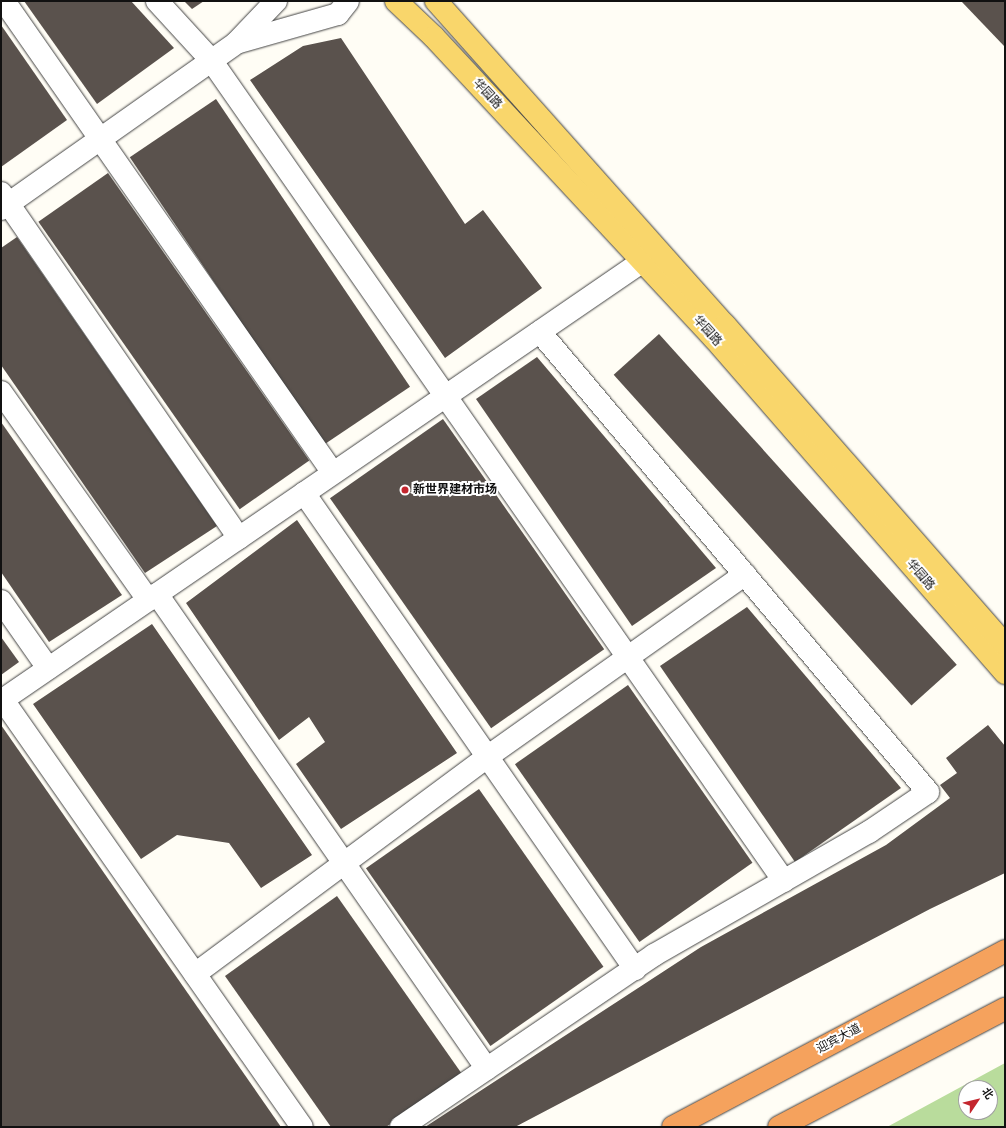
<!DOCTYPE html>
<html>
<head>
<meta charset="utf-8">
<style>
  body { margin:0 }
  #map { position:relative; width:1006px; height:1128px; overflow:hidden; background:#fffdf5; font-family:"Zilla Slab","Noto Sans SC",serif }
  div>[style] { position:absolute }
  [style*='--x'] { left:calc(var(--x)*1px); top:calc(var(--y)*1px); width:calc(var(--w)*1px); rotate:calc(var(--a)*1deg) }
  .forest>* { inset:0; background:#b9dc9c }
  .building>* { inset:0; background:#5a524d; transform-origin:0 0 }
  .roads { filter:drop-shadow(0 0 1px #444) drop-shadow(0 0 1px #444) }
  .minor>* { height:22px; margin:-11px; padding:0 11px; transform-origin:11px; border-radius:11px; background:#fff }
  .major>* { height:22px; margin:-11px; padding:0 11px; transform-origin:11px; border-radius:11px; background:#f9d66b }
  .highway>* { height:22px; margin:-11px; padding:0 11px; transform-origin:11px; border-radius:11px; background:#f5a25d }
  .dots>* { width:11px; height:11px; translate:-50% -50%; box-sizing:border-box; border:2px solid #fff; border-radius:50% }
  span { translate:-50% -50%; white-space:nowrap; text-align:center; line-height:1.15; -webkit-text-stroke:4px #fff; paint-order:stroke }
  .street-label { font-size:12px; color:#111 }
  .poi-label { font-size:12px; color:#111; font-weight:700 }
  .left { translate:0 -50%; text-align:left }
  .frame { position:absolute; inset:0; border:2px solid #111; pointer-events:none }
  .north { position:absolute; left:958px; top:1080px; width:40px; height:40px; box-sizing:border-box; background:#fff; border:1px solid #a0a0a0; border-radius:50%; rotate:55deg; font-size:11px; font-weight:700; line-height:16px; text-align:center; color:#111 }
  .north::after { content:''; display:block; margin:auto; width:14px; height:18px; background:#c4262e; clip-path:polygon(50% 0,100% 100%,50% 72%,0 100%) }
</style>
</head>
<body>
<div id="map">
  <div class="forest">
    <div style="clip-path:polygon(evenodd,1005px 1063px,1005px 1127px,887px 1127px,1005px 1063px,966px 1088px,990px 1088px,990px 1112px,966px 1112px,966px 1088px)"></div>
  </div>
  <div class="building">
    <div style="clip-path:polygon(24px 1px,131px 1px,174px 48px,97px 104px)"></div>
    <div style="clip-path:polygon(184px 1px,204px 1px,192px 9px)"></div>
    <div style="clip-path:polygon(961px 1px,1005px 1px,1005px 47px)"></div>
    <div style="clip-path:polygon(1px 25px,67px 120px,1px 167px)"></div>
    <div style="clip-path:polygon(341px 38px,465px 224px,483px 210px,542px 288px,445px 358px,250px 80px,303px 46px)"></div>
    <div style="left:216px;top:99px;width:347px;height:104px;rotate:56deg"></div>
    <div style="left:108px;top:173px;width:351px;height:85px;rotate:55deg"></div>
    <div style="clip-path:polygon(17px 237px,217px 526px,145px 573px,1px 365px,1px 248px)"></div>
    <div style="left:659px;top:334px;width:445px;height:61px;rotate:48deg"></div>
    <div style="clip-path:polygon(537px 357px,716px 568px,632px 626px,476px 399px)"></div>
    <div style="left:443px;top:419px;width:281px;height:138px;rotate:55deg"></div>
    <div style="clip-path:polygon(1px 422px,122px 595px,49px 642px,1px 572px)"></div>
    <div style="clip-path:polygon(297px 520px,457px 753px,341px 829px,296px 764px,325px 742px,309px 717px,279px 740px,186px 603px)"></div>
    <div style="clip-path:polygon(747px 607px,901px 788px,795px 862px,660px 666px)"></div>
    <div style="clip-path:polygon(152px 624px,312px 855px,261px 888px,229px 843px,177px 835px,141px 859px,33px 704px)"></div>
    <div style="clip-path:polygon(1px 637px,19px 662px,1px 675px)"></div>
    <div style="left:628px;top:685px;width:217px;height:138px;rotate:55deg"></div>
    <div style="clip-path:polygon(1px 725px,281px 1127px,1px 1127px)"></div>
    <div style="clip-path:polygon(988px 725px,1005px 746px,1005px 873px,930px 909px,515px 1127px,425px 1127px,701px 947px,886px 845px,950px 798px,940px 785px,957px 773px,946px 758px)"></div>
    <div style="left:479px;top:789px;width:217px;height:138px;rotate:55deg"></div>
    <div style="clip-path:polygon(337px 896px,462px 1074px,386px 1127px,331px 1127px,225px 976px)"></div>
  </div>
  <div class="roads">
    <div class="minor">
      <div style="--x:4;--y:1;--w:575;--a:55.12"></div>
      <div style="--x:157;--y:1;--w:80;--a:47.5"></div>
      <div style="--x:211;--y:60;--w:1001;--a:55.09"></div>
      <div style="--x:236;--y:43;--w:106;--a:-15.9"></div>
      <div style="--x:338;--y:14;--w:16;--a:-52"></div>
      <div style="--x:1;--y:193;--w:419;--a:55.4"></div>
      <div style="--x:1;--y:209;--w:288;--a:-35.2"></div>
      <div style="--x:236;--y:43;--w:58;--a:-46.4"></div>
      <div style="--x:1;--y:392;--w:255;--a:54.7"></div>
      <div style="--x:304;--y:493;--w:580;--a:55.19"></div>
      <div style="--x:157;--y:594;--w:578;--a:55.21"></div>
      <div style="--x:1;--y:601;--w:82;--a:55"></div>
      <div style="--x:3;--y:700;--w:521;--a:55"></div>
      <div style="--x:1;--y:701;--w:778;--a:-34.43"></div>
      <div style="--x:195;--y:974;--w:364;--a:-36.6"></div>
      <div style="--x:487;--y:757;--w:316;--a:-35.3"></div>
      <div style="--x:401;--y:1127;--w:306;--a:-34.2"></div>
      <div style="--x:654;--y:955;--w:248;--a:-29.8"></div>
      <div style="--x:869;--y:832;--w:71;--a:-34.1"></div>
      <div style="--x:928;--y:792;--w:602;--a:-130.15"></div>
    </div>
    <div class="major">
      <div style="--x:396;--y:1;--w:52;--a:43.5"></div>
      <div style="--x:434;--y:37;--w:411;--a:47.1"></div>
      <div style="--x:714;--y:338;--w:444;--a:49"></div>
      <div style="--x:436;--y:1;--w:434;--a:48.3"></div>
      <div style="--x:725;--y:325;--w:425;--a:48.8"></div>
    </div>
    <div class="highway">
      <div style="--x:673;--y:1127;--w:376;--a:-27.9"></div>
      <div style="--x:779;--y:1127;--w:255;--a:-27.6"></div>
    </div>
  </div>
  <div class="dots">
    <div style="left:405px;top:490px;background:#c4262e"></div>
  </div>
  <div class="street-label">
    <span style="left:487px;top:94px;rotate:47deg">华园路</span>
    <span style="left:707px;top:331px;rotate:48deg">华园路</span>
    <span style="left:920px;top:575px;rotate:49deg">华园路</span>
    <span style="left:839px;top:1039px;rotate:-28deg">迎宾大道</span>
  </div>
  <div class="poi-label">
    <span class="left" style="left:413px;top:490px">新世界建材市场</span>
  </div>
  <div class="frame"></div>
  <div class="north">北</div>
</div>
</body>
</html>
